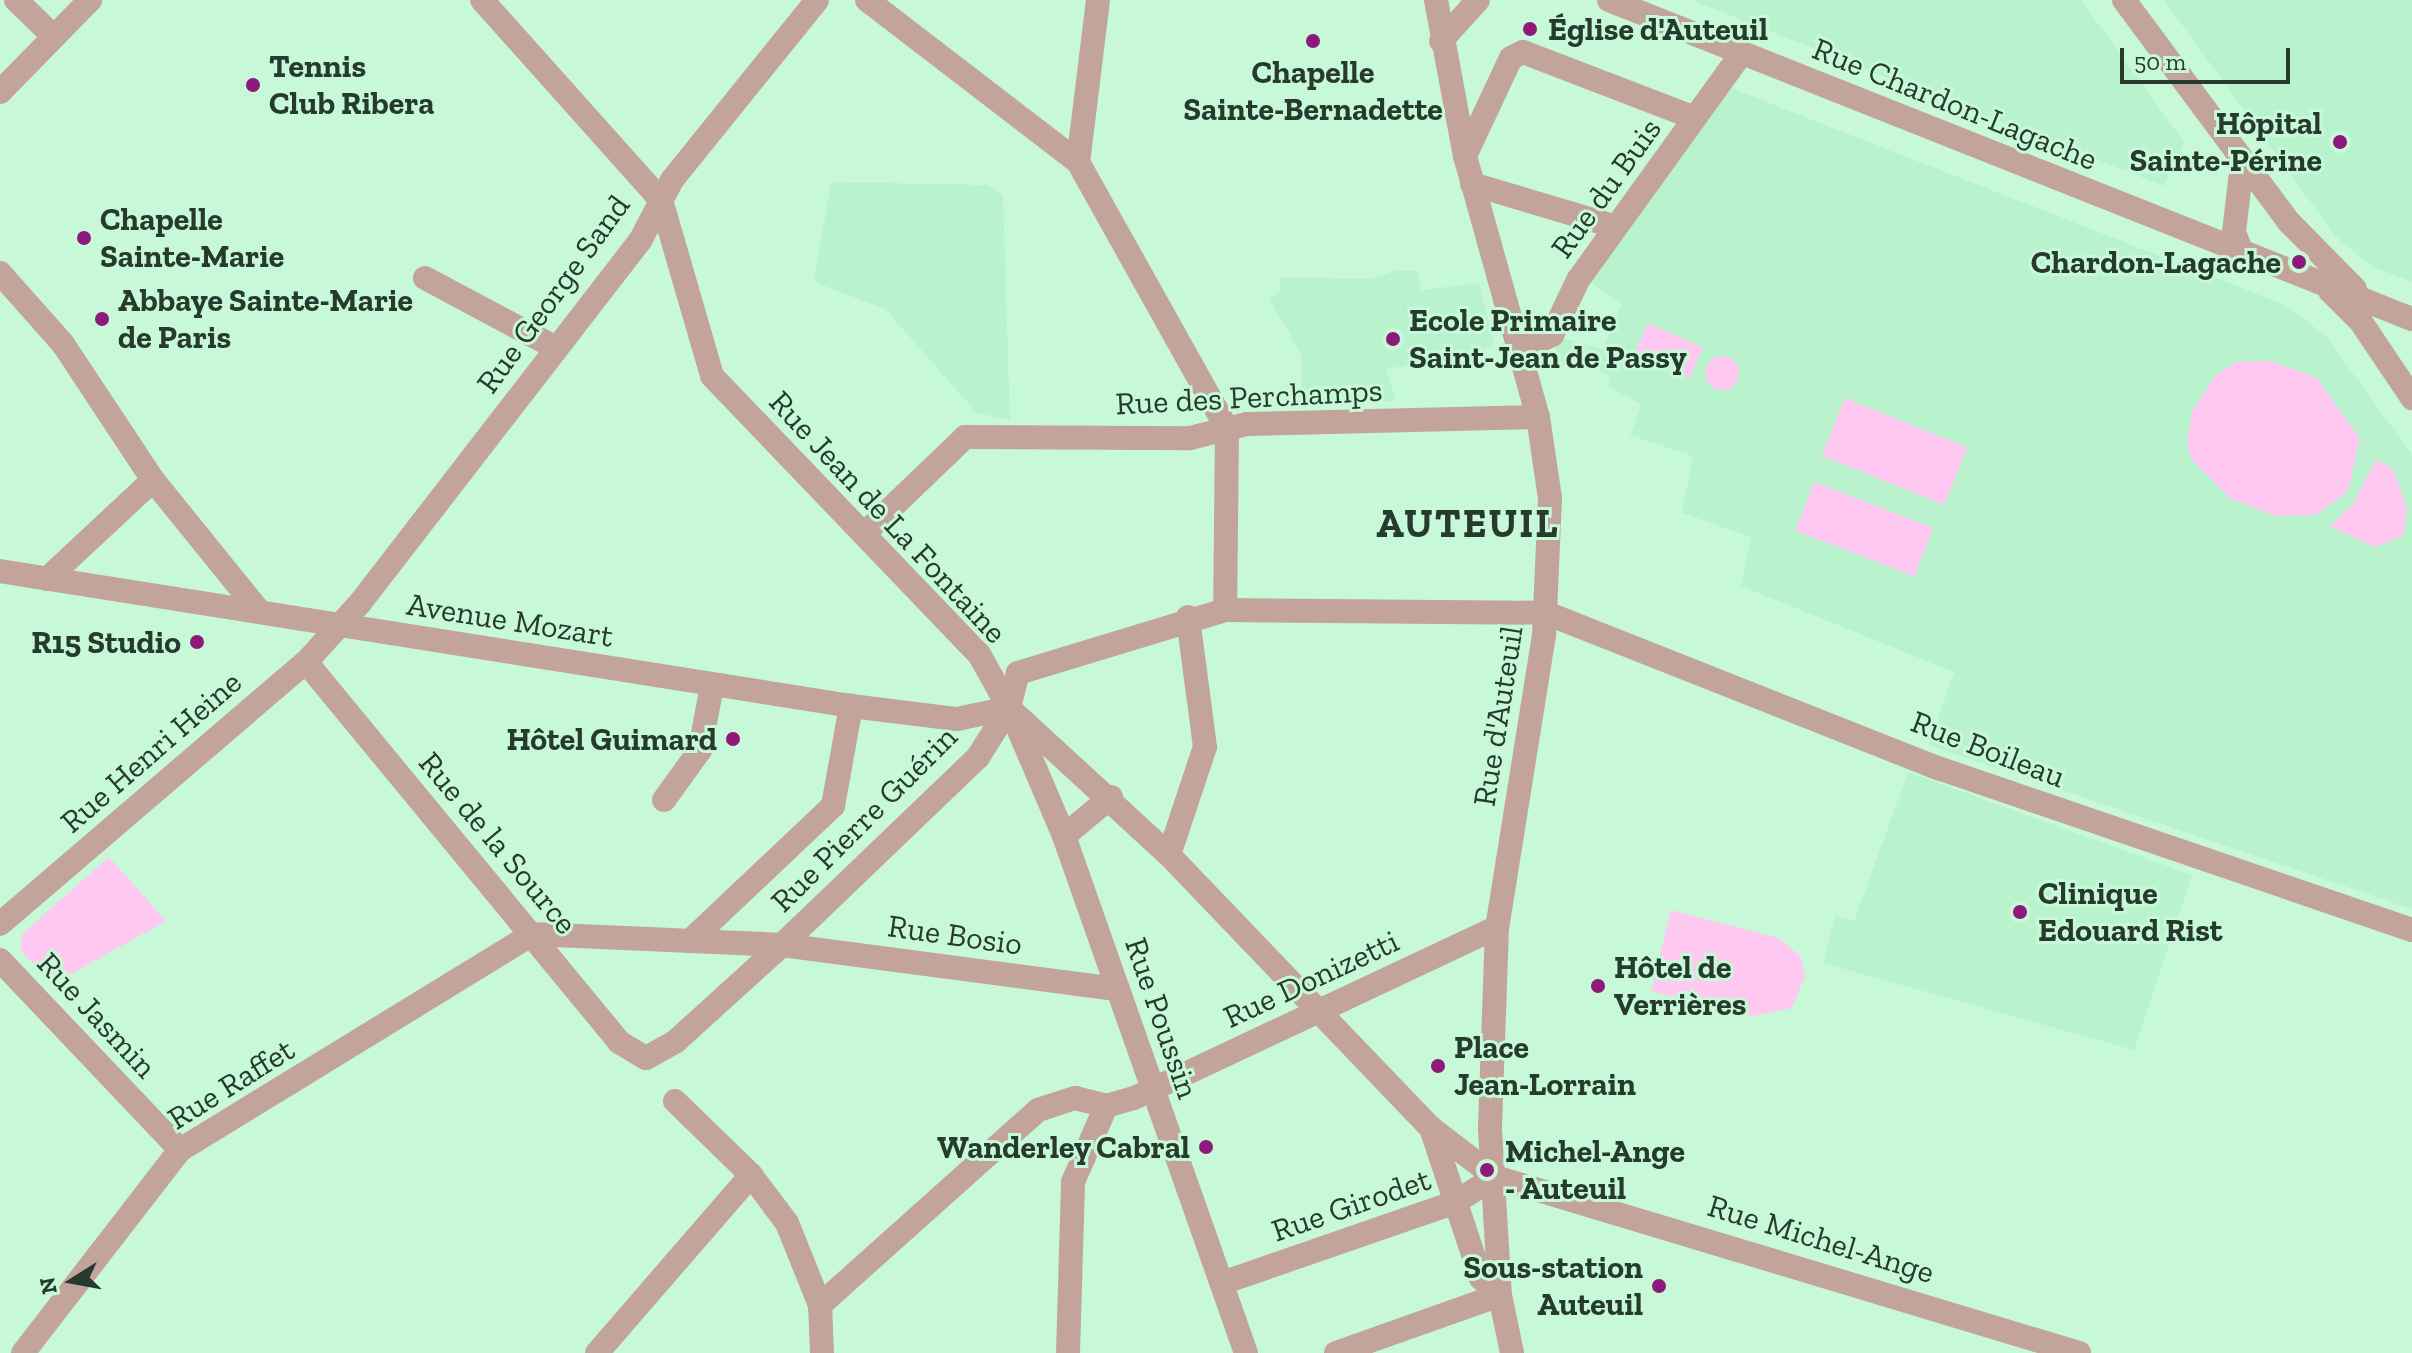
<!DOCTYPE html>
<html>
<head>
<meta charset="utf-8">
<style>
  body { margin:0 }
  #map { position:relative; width:2412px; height:1353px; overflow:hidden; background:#c7f9d9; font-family:"Zilla Slab",serif }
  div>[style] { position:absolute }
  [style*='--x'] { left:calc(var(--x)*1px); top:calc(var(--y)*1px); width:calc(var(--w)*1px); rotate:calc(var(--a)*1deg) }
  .built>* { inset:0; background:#b9f3cd }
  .green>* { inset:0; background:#ffc8f0; transform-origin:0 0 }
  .round { border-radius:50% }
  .minor>* { height:24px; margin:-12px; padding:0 12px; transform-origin:12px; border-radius:12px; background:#c3a49b }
  .dots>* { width:22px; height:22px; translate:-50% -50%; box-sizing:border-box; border:4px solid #c7f9d9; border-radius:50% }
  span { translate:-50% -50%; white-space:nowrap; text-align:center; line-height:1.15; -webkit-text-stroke:6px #c7f9d9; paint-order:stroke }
  .poi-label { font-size:32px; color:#263a2d; font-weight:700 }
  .left { translate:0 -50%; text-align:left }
  .right { translate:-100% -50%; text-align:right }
  .street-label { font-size:32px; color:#263a2d }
  .district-label { font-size:40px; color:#263a2d; font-weight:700; letter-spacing:2px }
  .north { position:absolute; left:32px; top:1241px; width:80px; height:80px; -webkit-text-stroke:6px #c7f9d9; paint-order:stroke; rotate:259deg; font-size:22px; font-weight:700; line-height:32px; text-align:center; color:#263a2d }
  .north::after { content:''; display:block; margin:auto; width:28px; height:36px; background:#263a2d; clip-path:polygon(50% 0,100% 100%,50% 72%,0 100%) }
  .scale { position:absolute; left:2120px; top:48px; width:170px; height:36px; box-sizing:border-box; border:4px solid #263a2d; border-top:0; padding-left:10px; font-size:24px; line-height:28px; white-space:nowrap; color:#263a2d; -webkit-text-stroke:6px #c7f9d9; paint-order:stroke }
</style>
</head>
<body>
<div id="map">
  <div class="built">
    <div style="clip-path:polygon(1691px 0,2081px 0,2184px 142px,2164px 186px)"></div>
    <div style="clip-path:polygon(2164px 0,2412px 0,2412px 282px,2373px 267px,2336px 237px)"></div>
    <div style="clip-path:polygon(1731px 88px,2285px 305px,2326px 336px,2412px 455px,2412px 909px,1929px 745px,1954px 672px,1741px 586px,1751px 537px,1682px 513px,1693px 456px,1630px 435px,1641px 404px,1609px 387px,1610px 377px,1597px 368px,1547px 365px,1562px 338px,1603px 349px,1622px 304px,1590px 282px)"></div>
    <div style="clip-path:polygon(831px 182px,987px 185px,1003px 195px,1010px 420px,977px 413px,885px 309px,814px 282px)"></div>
    <div style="clip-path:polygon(1395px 271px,1418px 271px,1421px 290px,1479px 283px,1494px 343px,1478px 354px,1386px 369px,1396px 401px,1302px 401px,1301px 354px,1269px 298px,1280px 291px,1279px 277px,1369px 279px)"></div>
    <div style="clip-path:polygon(1908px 772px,2192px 875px,2134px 1050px,1823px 963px,1835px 916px,1854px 921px)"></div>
  </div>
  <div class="green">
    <div style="left:1648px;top:323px;width:60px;height:34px;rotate:24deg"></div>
    <div class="round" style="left:1705px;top:356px;width:34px;height:34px"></div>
    <div style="clip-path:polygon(2270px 361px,2316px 377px,2360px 439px,2348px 491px,2316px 515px,2276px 516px,2231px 499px,2192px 460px,2187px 444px,2192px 411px,2215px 376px,2236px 362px)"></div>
    <div style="left:1845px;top:398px;width:132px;height:62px;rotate:22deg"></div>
    <div style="clip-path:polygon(2376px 459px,2393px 469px,2407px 508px,2403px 536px,2374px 547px,2330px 526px,2353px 504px)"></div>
    <div style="left:1814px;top:482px;width:128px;height:52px;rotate:21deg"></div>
    <div style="clip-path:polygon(109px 857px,166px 921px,53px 984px,21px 951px,22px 934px)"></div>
    <div style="clip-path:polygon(1671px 910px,1779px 938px,1801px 957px,1805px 976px,1792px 1008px,1752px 1016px,1651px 991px)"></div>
  </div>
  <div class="minor">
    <div style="--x:16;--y:0;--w:53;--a:44.2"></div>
    <div style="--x:482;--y:0;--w:268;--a:48.2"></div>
    <div style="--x:661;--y:200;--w:183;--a:73.8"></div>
    <div style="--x:712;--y:376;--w:385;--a:46.2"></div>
    <div style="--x:979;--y:654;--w:62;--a:60.9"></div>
    <div style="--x:1009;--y:708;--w:217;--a:42.6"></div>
    <div style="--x:1169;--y:855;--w:378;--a:46.2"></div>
    <div style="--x:1431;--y:1128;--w:81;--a:37.4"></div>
    <div style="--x:1495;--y:1177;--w:610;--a:16.77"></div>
    <div style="--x:867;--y:0;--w:266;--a:37.5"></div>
    <div style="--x:1098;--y:0;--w:163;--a:97"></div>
    <div style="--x:1078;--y:162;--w:306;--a:60.8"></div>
    <div style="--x:1227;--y:429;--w:181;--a:90.6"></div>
    <div style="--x:1436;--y:0;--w:159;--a:79.5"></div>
    <div style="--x:1465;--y:156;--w:271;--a:74.4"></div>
    <div style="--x:1538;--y:417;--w:82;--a:81.6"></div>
    <div style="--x:1550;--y:498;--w:137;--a:92.5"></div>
    <div style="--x:1544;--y:635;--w:296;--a:99.1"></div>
    <div style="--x:1497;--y:927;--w:202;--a:92"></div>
    <div style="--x:1490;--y:1129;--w:166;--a:86.6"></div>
    <div style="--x:1500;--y:1295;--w:59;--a:78.3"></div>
    <div style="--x:1609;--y:0;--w:864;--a:21.67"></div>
    <div style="--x:2124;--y:0;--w:277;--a:53.4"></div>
    <div style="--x:2289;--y:222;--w:94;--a:45.4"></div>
    <div style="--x:1441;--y:41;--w:55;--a:-47.9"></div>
    <div style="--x:0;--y:92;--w:129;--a:-45.6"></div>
    <div style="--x:1465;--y:156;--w:108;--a:-64.9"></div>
    <div style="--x:1511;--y:58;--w:13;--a:-27"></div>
    <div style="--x:1523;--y:52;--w:184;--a:21"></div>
    <div style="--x:1472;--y:184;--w:150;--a:16.6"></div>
    <div style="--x:2242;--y:253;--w:22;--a:-111"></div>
    <div style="--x:2234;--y:232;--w:68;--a:-83.3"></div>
    <div style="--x:0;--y:273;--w:95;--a:48.4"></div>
    <div style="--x:63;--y:344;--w:163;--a:56.5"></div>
    <div style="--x:153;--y:480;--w:170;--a:51"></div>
    <div style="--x:425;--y:278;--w:149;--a:28.1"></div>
    <div style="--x:2330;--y:291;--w:44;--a:45"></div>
    <div style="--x:2361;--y:322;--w:92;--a:56.1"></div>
    <div style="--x:1519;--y:351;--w:37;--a:-26"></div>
    <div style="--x:1552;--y:335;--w:61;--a:-64.7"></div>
    <div style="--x:1578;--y:280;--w:280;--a:-54.2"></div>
    <div style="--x:864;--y:534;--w:140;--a:-43.8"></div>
    <div style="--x:965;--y:437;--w:225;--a:0.3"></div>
    <div style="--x:1190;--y:438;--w:59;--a:-13.8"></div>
    <div style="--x:1247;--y:424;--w:291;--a:-1.4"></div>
    <div style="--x:0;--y:571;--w:862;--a:9.01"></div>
    <div style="--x:851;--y:706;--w:107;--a:7"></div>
    <div style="--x:957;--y:719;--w:53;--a:-11.9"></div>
    <div style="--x:47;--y:579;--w:145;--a:-43"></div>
    <div style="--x:306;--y:662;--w:492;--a:50.5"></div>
    <div style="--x:619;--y:1042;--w:31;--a:31"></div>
    <div style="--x:646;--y:1058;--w:33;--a:-29"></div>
    <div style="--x:675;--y:1042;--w:144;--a:-42.2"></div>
    <div style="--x:782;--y:945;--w:272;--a:-43.8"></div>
    <div style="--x:978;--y:757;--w:58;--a:-57.7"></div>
    <div style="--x:1009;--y:708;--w:36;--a:-76"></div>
    <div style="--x:1018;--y:673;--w:216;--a:-16.9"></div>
    <div style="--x:1225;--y:610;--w:321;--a:0.5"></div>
    <div style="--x:1546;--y:613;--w:422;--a:21.6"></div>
    <div style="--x:1938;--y:768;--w:501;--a:18.87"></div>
    <div style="--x:1012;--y:714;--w:133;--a:66.9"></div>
    <div style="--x:1064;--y:836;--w:548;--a:70.61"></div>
    <div style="--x:664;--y:800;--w:62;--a:-54.2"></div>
    <div style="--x:700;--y:750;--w:66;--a:-79.5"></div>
    <div style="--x:1064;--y:836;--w:61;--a:-39.7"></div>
    <div style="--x:1169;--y:855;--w:114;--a:-71.6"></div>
    <div style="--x:1205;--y:747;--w:131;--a:-97.5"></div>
    <div style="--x:0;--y:924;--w:403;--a:-40.6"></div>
    <div style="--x:306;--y:662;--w:80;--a:-47.5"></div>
    <div style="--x:360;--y:603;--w:458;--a:-52.3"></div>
    <div style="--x:640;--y:241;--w:69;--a:-62.3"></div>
    <div style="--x:672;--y:180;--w:231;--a:-51.1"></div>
    <div style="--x:532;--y:934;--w:250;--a:2.5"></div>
    <div style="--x:782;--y:945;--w:339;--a:7.5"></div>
    <div style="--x:690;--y:941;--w:197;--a:-43.4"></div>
    <div style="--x:833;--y:806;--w:102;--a:-79.8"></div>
    <div style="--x:0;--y:960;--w:262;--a:46.5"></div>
    <div style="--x:675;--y:1101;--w:106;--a:44.2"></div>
    <div style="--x:751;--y:1175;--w:60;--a:53.1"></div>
    <div style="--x:787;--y:1223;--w:88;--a:68.1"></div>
    <div style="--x:820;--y:1305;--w:48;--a:87.6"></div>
    <div style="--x:1431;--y:1128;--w:158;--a:71.6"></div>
    <div style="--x:1481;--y:1278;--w:25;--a:42"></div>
    <div style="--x:1222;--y:1283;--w:248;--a:-19.1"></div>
    <div style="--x:1456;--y:1202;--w:46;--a:-32.7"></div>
    <div style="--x:820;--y:1305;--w:292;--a:-41.8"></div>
    <div style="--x:1038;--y:1110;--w:39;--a:-18"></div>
    <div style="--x:1075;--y:1098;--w:32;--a:14"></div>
    <div style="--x:1106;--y:1106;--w:29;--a:-16"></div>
    <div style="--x:1134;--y:1098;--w:401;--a:-25.2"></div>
    <div style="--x:23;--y:1353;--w:257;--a:-52.3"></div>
    <div style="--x:180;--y:1150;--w:413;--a:-31.5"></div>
    <div style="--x:597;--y:1353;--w:235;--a:-49.1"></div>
    <div style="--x:1068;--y:1353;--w:171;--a:-88.3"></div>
    <div style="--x:1073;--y:1182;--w:83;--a:-66.5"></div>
    <div style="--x:1336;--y:1353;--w:174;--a:-19.5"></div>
  </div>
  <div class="dots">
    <div style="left:1530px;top:29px;background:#8d197a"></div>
    <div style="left:1313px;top:41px;background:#8d197a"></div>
    <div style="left:253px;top:85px;background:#8d197a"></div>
    <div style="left:2340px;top:142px;background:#8d197a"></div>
    <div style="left:84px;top:238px;background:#8d197a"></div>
    <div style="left:2299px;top:262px;background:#8d197a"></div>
    <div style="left:102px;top:319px;background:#8d197a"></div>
    <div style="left:1393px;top:339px;background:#8d197a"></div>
    <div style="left:197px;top:642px;background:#8d197a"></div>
    <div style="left:733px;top:739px;background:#8d197a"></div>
    <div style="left:2020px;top:912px;background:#8d197a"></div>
    <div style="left:1598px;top:986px;background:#8d197a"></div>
    <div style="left:1438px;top:1066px;background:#8d197a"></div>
    <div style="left:1206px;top:1147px;background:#8d197a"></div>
    <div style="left:1487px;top:1170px;background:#8d197a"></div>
    <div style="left:1659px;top:1286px;background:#8d197a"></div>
  </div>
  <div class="poi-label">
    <span class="left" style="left:1548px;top:29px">Église d'Auteuil</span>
    <span class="left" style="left:269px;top:85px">Tennis<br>Club Ribera</span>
    <span style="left:1313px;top:91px">Chapelle<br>Sainte-Bernadette</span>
    <span class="right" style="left:2322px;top:142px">Hôpital<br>Sainte-Périne</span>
    <span class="left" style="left:100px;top:238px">Chapelle<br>Sainte-Marie</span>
    <span class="right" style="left:2281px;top:262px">Chardon-Lagache</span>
    <span class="left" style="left:118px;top:319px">Abbaye Sainte-Marie<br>de Paris</span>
    <span class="left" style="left:1409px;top:339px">Ecole Primaire<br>Saint-Jean de Passy</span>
    <span class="right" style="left:181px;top:642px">R15 Studio</span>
    <span class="right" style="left:717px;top:739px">Hôtel Guimard</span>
    <span class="left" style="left:2038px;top:912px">Clinique<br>Edouard Rist</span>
    <span class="left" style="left:1614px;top:986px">Hôtel de<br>Verrières</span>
    <span class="left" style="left:1454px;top:1066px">Place<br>Jean-Lorrain</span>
    <span class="right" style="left:1190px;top:1147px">Wanderley Cabral</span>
    <span class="left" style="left:1505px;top:1170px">Michel-Ange<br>- Auteuil</span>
    <span class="right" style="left:1643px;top:1286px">Sous-station<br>Auteuil</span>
  </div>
  <div class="street-label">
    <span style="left:1955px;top:104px;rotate:22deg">Rue Chardon-Lagache</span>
    <span style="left:1606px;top:188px;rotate:-54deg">Rue du Buis</span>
    <span style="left:553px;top:294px;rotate:-54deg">Rue George Sand</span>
    <span style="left:1249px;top:397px;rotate:-3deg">Rue des Perchamps</span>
    <span style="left:888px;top:517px;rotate:47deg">Rue Jean de La Fontaine</span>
    <span style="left:510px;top:620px;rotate:9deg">Avenue Mozart</span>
    <span style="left:1498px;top:716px;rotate:-81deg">Rue d'Auteuil</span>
    <span style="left:1988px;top:749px;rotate:21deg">Rue Boileau</span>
    <span style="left:151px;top:752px;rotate:-41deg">Rue Henri Heine</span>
    <span style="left:864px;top:819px;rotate:-45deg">Rue Pierre Guérin</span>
    <span style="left:498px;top:843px;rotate:50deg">Rue de la Source</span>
    <span style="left:955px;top:935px;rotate:8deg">Rue Bosio</span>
    <span style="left:1311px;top:979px;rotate:-25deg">Rue Donizetti</span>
    <span style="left:97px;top:1015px;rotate:47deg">Rue Jasmin</span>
    <span style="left:1162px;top:1018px;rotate:71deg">Rue Poussin</span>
    <span style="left:231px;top:1084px;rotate:-32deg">Rue Raffet</span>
    <span style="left:1351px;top:1205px;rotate:-19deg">Rue Girodet</span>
    <span style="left:1821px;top:1239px;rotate:17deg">Rue Michel-Ange</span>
  </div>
  <div class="district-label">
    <span style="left:1468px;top:523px">AUTEUIL</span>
  </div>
  <div class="north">N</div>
  <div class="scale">50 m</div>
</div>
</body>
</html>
